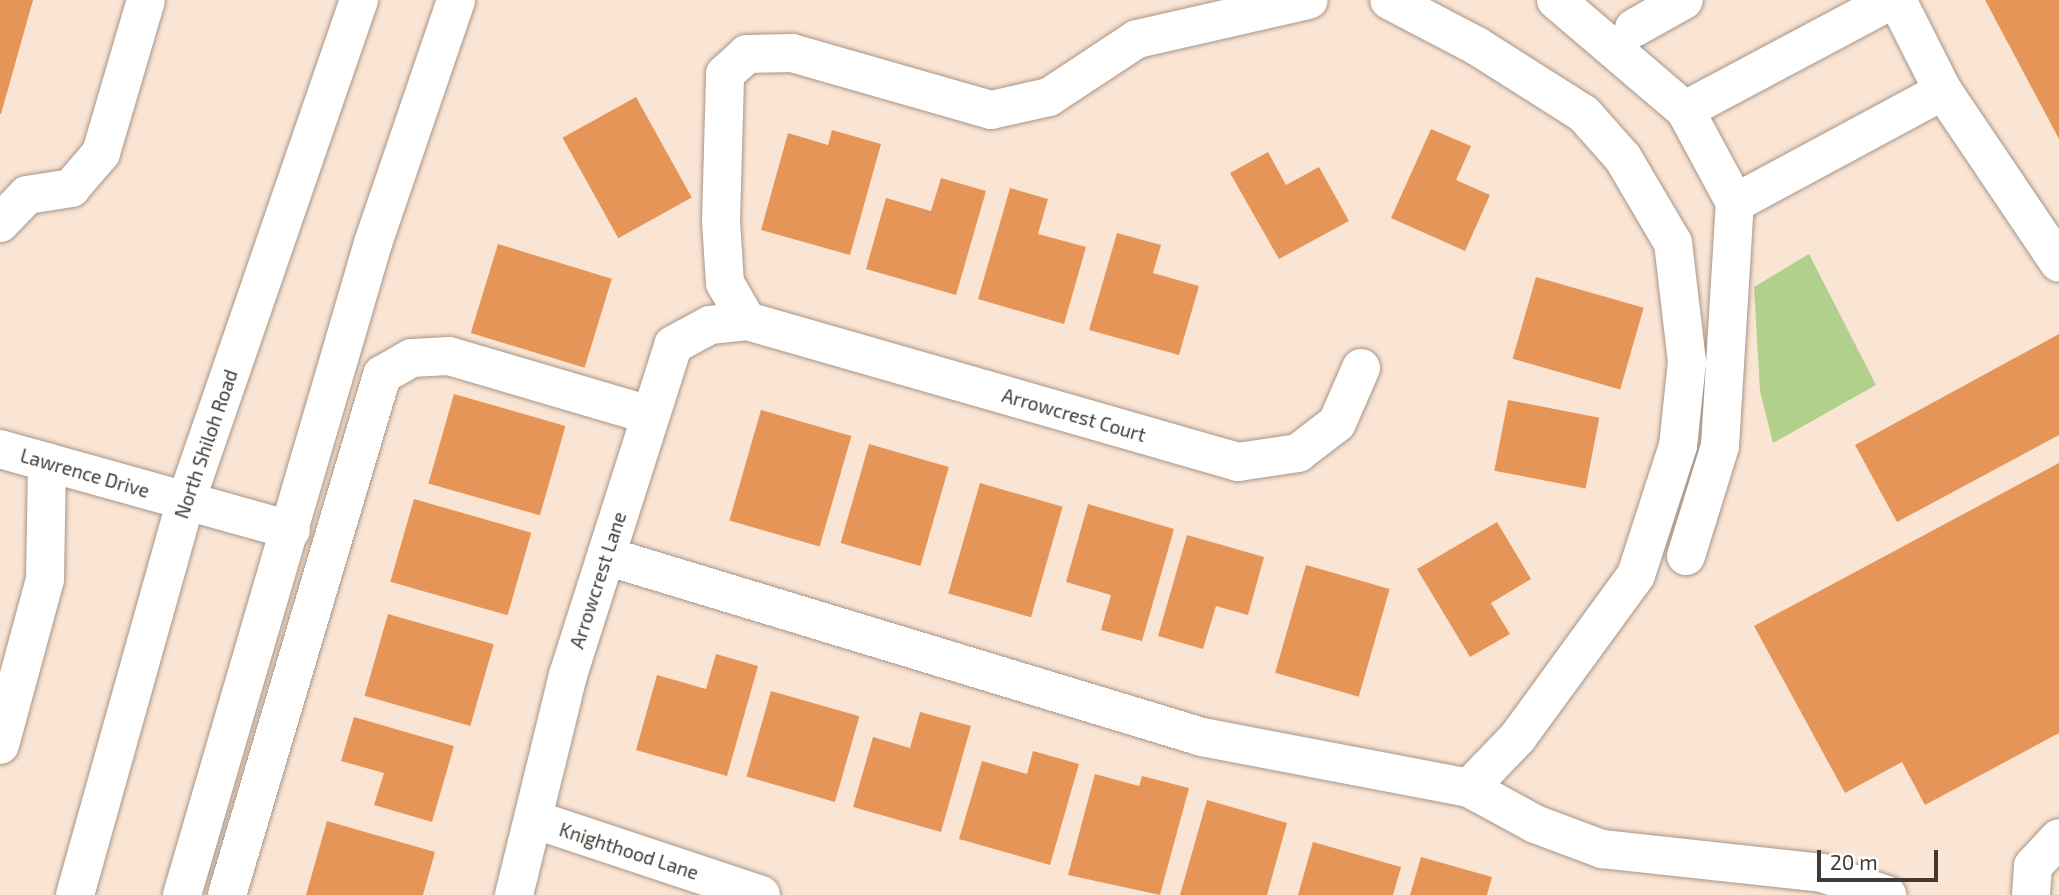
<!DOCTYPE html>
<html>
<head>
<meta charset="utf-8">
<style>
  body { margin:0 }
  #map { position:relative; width:2059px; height:895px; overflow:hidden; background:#fae5d5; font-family:"Exo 2",sans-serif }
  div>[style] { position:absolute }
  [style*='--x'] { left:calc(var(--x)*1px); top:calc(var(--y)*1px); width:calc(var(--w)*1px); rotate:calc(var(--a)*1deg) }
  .green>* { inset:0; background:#b1d08c }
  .building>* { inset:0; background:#e59557; transform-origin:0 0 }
  .roads { filter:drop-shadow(0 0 2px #a89586) drop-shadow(0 0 2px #a89586) }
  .minor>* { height:38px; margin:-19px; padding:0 19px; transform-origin:19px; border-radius:19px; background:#fff }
  .major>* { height:38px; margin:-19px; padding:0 19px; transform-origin:19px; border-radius:19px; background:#fff }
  span { translate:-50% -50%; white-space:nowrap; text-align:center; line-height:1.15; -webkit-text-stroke:6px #fff; paint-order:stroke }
  .street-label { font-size:19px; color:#413933 }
  .scale { position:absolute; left:1817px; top:850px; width:121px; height:32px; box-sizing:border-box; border:4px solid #413933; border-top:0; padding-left:9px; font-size:21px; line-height:24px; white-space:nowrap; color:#413933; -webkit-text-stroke:5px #fff; paint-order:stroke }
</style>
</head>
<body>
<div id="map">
  <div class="green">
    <div style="clip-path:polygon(1809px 254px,1876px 385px,1773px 443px,1760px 391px,1754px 287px)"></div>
  </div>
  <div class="building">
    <div style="clip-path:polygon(0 0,33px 0,1px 114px,0 114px)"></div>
    <div style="clip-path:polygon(1985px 0,2059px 0,2059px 139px)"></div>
    <div style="left:636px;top:97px;width:115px;height:84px;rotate:61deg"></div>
    <div style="clip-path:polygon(1431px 129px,1471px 146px,1456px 180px,1490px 195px,1465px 251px,1391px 218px)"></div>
    <div style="clip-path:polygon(832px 130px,881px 144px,850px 255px,761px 230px,788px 133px,828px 145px)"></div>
    <div style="clip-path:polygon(1268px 152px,1286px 185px,1319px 167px,1349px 221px,1279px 259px,1230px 173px)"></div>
    <div style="clip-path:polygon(941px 178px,986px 191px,956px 295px,866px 269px,886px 198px,931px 211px)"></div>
    <div style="clip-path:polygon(1010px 188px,1048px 199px,1038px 234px,1086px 247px,1064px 324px,978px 299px)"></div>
    <div style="clip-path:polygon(1117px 233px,1161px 245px,1153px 273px,1199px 286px,1179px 355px,1089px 330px)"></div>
    <div style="left:498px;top:244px;width:119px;height:93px;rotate:17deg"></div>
    <div style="left:1536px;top:277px;width:112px;height:85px;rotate:16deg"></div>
    <div style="clip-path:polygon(2059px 334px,2059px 435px,1897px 522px,1855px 445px)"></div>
    <div style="left:454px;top:394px;width:116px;height:93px;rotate:16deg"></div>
    <div style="left:1508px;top:400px;width:93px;height:72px;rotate:11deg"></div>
    <div style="left:761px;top:410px;width:94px;height:115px;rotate:16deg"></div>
    <div style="left:869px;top:444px;width:83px;height:103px;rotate:16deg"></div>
    <div style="clip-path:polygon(2059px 463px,2059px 733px,1925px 805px,1902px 762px,1845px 793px,1754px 626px)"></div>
    <div style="left:980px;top:483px;width:86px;height:115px;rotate:16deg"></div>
    <div style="left:414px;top:499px;width:122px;height:86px;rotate:16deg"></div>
    <div style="clip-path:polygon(1088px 504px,1174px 529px,1142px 641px,1101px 630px,1111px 595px,1066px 582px)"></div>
    <div style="clip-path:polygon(1497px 522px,1531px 579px,1491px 603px,1510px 634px,1470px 657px,1417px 569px)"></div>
    <div style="clip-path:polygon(1187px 535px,1264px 557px,1248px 615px,1216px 606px,1203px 649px,1158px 636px)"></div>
    <div style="left:1306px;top:565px;width:87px;height:112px;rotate:16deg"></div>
    <div style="left:388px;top:614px;width:110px;height:85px;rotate:16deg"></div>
    <div style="clip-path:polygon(716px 654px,758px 666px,727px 776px,636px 750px,657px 675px,706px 689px)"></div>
    <div style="left:771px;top:691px;width:92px;height:89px;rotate:16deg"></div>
    <div style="clip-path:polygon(920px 712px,971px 726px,941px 832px,853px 807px,873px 737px,910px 748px)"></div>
    <div style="clip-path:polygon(354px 717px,454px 746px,432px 822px,374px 805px,384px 773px,341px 761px)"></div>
    <div style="clip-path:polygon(1033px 751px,1079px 764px,1050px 865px,959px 839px,982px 761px,1027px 774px)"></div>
    <div style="clip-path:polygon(1095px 774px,1139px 786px,1142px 776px,1189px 788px,1160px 895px,1068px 875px)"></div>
    <div style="clip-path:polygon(1207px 800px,1287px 823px,1267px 895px,1180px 895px)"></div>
    <div style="clip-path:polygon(327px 821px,435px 852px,423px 895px,306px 895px)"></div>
    <div style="clip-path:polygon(1313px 842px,1401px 867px,1393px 895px,1298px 895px)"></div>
    <div style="clip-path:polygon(1421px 857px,1492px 877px,1487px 895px,1410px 895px)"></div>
  </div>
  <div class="roads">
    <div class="minor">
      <div style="--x:1556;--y:0;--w:170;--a:40.5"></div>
      <div style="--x:1685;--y:110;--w:106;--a:61.7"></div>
      <div style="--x:1735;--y:203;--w:236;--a:-28.3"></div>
      <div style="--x:1943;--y:91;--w:102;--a:-116.8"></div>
      <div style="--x:1634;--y:28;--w:57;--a:-29.2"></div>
      <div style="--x:1943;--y:91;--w:207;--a:56"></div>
      <div style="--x:1685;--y:110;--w:234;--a:-28"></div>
      <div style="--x:0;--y:223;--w:39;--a:-46"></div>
      <div style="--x:27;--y:195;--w:45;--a:-9"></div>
      <div style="--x:71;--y:188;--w:46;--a:-49.4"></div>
      <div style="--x:101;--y:153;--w:159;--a:-73.6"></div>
      <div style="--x:747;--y:321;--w:44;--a:-120.1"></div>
      <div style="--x:725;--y:283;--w:62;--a:-93.7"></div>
      <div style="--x:721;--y:221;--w:147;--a:-88.4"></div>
      <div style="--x:725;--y:74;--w:30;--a:-42"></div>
      <div style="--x:747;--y:54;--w:45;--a:-1.3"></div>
      <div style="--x:792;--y:53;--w:207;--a:16"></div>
      <div style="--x:991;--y:110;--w:59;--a:-12.6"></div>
      <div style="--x:1049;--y:97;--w:105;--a:-33.4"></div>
      <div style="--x:1137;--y:39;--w:176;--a:-12.8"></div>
      <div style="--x:0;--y:449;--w:302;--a:15.6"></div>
      <div style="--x:606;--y:556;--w:623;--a:16.89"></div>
      <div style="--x:1202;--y:737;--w:272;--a:10.8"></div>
      <div style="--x:1469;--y:788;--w:71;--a:-46.1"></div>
      <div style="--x:1518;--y:737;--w:200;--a:-53.9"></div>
      <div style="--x:1636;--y:575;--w:136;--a:-72"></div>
      <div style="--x:1678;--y:446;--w:84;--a:-83.9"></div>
      <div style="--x:1687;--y:362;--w:120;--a:-96.7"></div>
      <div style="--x:1673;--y:243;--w:99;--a:-120.5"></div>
      <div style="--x:1623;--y:158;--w:59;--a:-131.6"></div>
      <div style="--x:1584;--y:114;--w:127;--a:-147.6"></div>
      <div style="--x:1477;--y:46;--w:99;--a:-152.4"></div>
      <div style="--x:1686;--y:556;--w:115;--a:-72.8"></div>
      <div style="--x:1720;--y:446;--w:243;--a:-86.5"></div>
      <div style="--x:0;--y:745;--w:172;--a:-74.8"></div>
      <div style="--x:45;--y:579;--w:117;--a:-89"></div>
      <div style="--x:1469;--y:788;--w:75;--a:28.6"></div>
      <div style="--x:1535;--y:824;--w:72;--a:20.5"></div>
      <div style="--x:1602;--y:849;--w:221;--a:6.2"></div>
      <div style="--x:1822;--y:873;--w:69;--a:18.7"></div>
      <div style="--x:536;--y:820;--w:237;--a:18.4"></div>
      <div style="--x:227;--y:895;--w:543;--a:-73.4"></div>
      <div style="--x:382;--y:375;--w:34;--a:-30"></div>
      <div style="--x:412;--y:358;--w:37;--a:-3"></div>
      <div style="--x:449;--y:356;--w:209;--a:16.4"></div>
      <div style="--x:514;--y:895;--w:227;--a:-76.2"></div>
      <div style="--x:568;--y:675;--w:346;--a:-72.3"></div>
      <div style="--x:673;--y:345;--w:42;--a:-28.4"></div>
      <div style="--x:710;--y:325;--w:37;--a:-6"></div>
      <div style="--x:747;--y:321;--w:511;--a:16.02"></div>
      <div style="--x:1238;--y:462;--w:61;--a:-8.5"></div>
      <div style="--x:1298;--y:453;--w:49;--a:-37.6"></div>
      <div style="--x:1337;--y:423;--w:60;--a:-66.4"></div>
      <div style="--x:2031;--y:895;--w:29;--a:-86"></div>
      <div style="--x:2033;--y:866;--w:38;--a:-47"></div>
    </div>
    <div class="major">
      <div style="--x:75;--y:895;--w:409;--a:-74.3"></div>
      <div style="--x:186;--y:501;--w:530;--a:-70.95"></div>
      <div style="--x:182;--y:895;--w:679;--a:-73.67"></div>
      <div style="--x:373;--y:243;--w:257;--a:-71.1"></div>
    </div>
  </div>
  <div class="street-label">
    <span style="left:1074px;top:415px;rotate:16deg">Arrowcrest Court</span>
    <span style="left:206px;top:444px;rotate:-71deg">North Shiloh Road</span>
    <span style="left:85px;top:473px;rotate:16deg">Lawrence Drive</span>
    <span style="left:598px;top:580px;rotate:-72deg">Arrowcrest Lane</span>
    <span style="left:629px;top:851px;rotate:18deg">Knighthood Lane</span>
  </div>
  <div class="scale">20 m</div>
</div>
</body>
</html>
